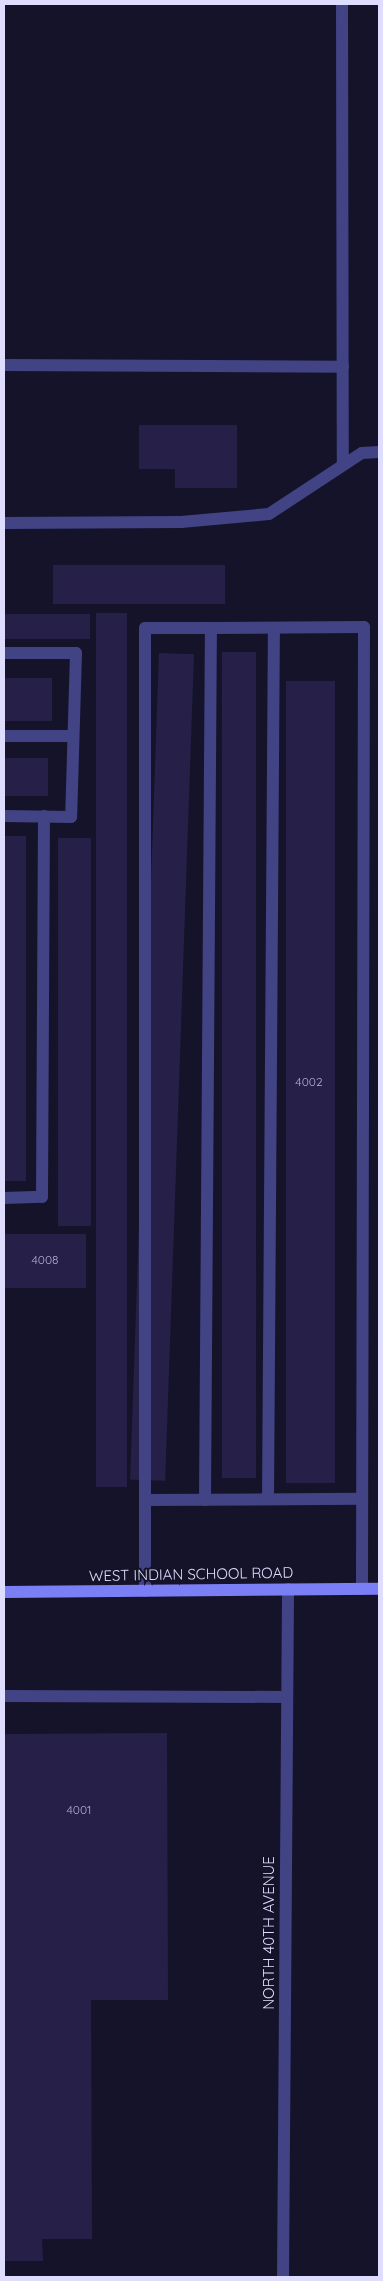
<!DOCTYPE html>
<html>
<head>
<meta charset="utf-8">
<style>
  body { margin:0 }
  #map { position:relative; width:383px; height:2281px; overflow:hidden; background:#151329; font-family:Quicksand,sans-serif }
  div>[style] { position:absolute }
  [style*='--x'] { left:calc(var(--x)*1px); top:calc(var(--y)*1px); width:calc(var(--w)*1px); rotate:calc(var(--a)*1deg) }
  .building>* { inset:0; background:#262049; transform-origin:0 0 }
  .lane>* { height:12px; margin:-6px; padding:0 6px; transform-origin:6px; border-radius:6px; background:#414384 }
  .street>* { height:12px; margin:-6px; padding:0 6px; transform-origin:6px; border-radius:6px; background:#414384 }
  .secondary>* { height:12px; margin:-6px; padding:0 6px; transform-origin:6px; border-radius:6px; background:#7b7ff6 }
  span { translate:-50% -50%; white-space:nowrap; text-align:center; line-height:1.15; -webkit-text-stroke:4px #151329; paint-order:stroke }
  .number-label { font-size:12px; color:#b0aed0 }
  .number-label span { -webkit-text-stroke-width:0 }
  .street-label { font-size:15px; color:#deddfd }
  .frame { position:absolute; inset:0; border:5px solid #deddfd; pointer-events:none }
</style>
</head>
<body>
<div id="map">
  <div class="building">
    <div style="clip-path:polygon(139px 425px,237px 425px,237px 488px,175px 488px,175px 469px,139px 469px)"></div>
    <div style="left:53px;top:565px;width:172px;height:39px"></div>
    <div style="left:127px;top:613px;width:874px;height:31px;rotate:90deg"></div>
    <div style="left:4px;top:614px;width:86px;height:25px"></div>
    <div style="left:222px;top:652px;width:34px;height:826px"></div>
    <div style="left:159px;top:653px;width:35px;height:827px;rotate:2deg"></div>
    <div style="left:4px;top:678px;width:48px;height:43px"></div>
    <div style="left:286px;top:681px;width:49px;height:802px"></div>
    <div style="left:4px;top:758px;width:44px;height:38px"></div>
    <div style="left:4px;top:836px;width:22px;height:345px"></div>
    <div style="left:91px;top:838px;width:388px;height:33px;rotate:90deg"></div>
    <div style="left:86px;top:1234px;width:54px;height:82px;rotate:90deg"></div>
    <div style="clip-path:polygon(167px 1733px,168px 2000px,91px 2000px,92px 2239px,42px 2239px,43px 2261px,4px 2261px,4px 1734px)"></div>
  </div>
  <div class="lane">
    <div style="--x:342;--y:4;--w:460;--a:89.9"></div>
    <div style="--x:4;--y:365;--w:339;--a:0.3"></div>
    <div style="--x:4;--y:523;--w:177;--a:-0.3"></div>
    <div style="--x:181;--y:522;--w:88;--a:-5.2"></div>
    <div style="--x:269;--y:514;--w:111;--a:-33.3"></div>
    <div style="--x:362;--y:453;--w:17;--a:-3"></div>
    <div style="--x:4;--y:653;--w:72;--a:0"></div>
    <div style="--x:76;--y:653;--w:164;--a:91.7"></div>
    <div style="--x:71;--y:817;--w:67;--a:-179.1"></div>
    <div style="--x:4;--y:736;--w:69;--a:0"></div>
    <div style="--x:4;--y:1198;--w:38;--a:-2"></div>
    <div style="--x:42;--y:1197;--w:381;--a:-89.7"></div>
    <div style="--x:268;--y:1499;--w:871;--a:-89.61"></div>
    <div style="--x:145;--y:1500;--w:217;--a:-0.3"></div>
    <div style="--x:205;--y:1500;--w:872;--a:-89.61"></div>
    <div style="--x:145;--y:1591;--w:963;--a:-90"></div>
    <div style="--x:145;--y:628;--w:66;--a:0"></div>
    <div style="--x:211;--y:628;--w:153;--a:-0.4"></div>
    <div style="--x:364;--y:627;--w:962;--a:90.12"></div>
    <div style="--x:4;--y:1696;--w:283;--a:0.2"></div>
  </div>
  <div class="street">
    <div style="--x:283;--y:2277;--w:688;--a:-89.58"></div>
  </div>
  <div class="secondary">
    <div style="--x:4;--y:1592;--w:375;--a:-0.5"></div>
  </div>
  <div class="number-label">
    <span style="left:309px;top:1082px">4002</span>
    <span style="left:45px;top:1260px">4008</span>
    <span style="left:79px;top:1810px">4001</span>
  </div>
  <div class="street-label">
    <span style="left:191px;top:1574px;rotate:-1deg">WEST INDIAN SCHOOL ROAD</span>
    <span style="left:269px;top:1933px;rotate:-90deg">NORTH 40TH AVENUE</span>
  </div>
  <div class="frame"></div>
</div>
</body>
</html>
